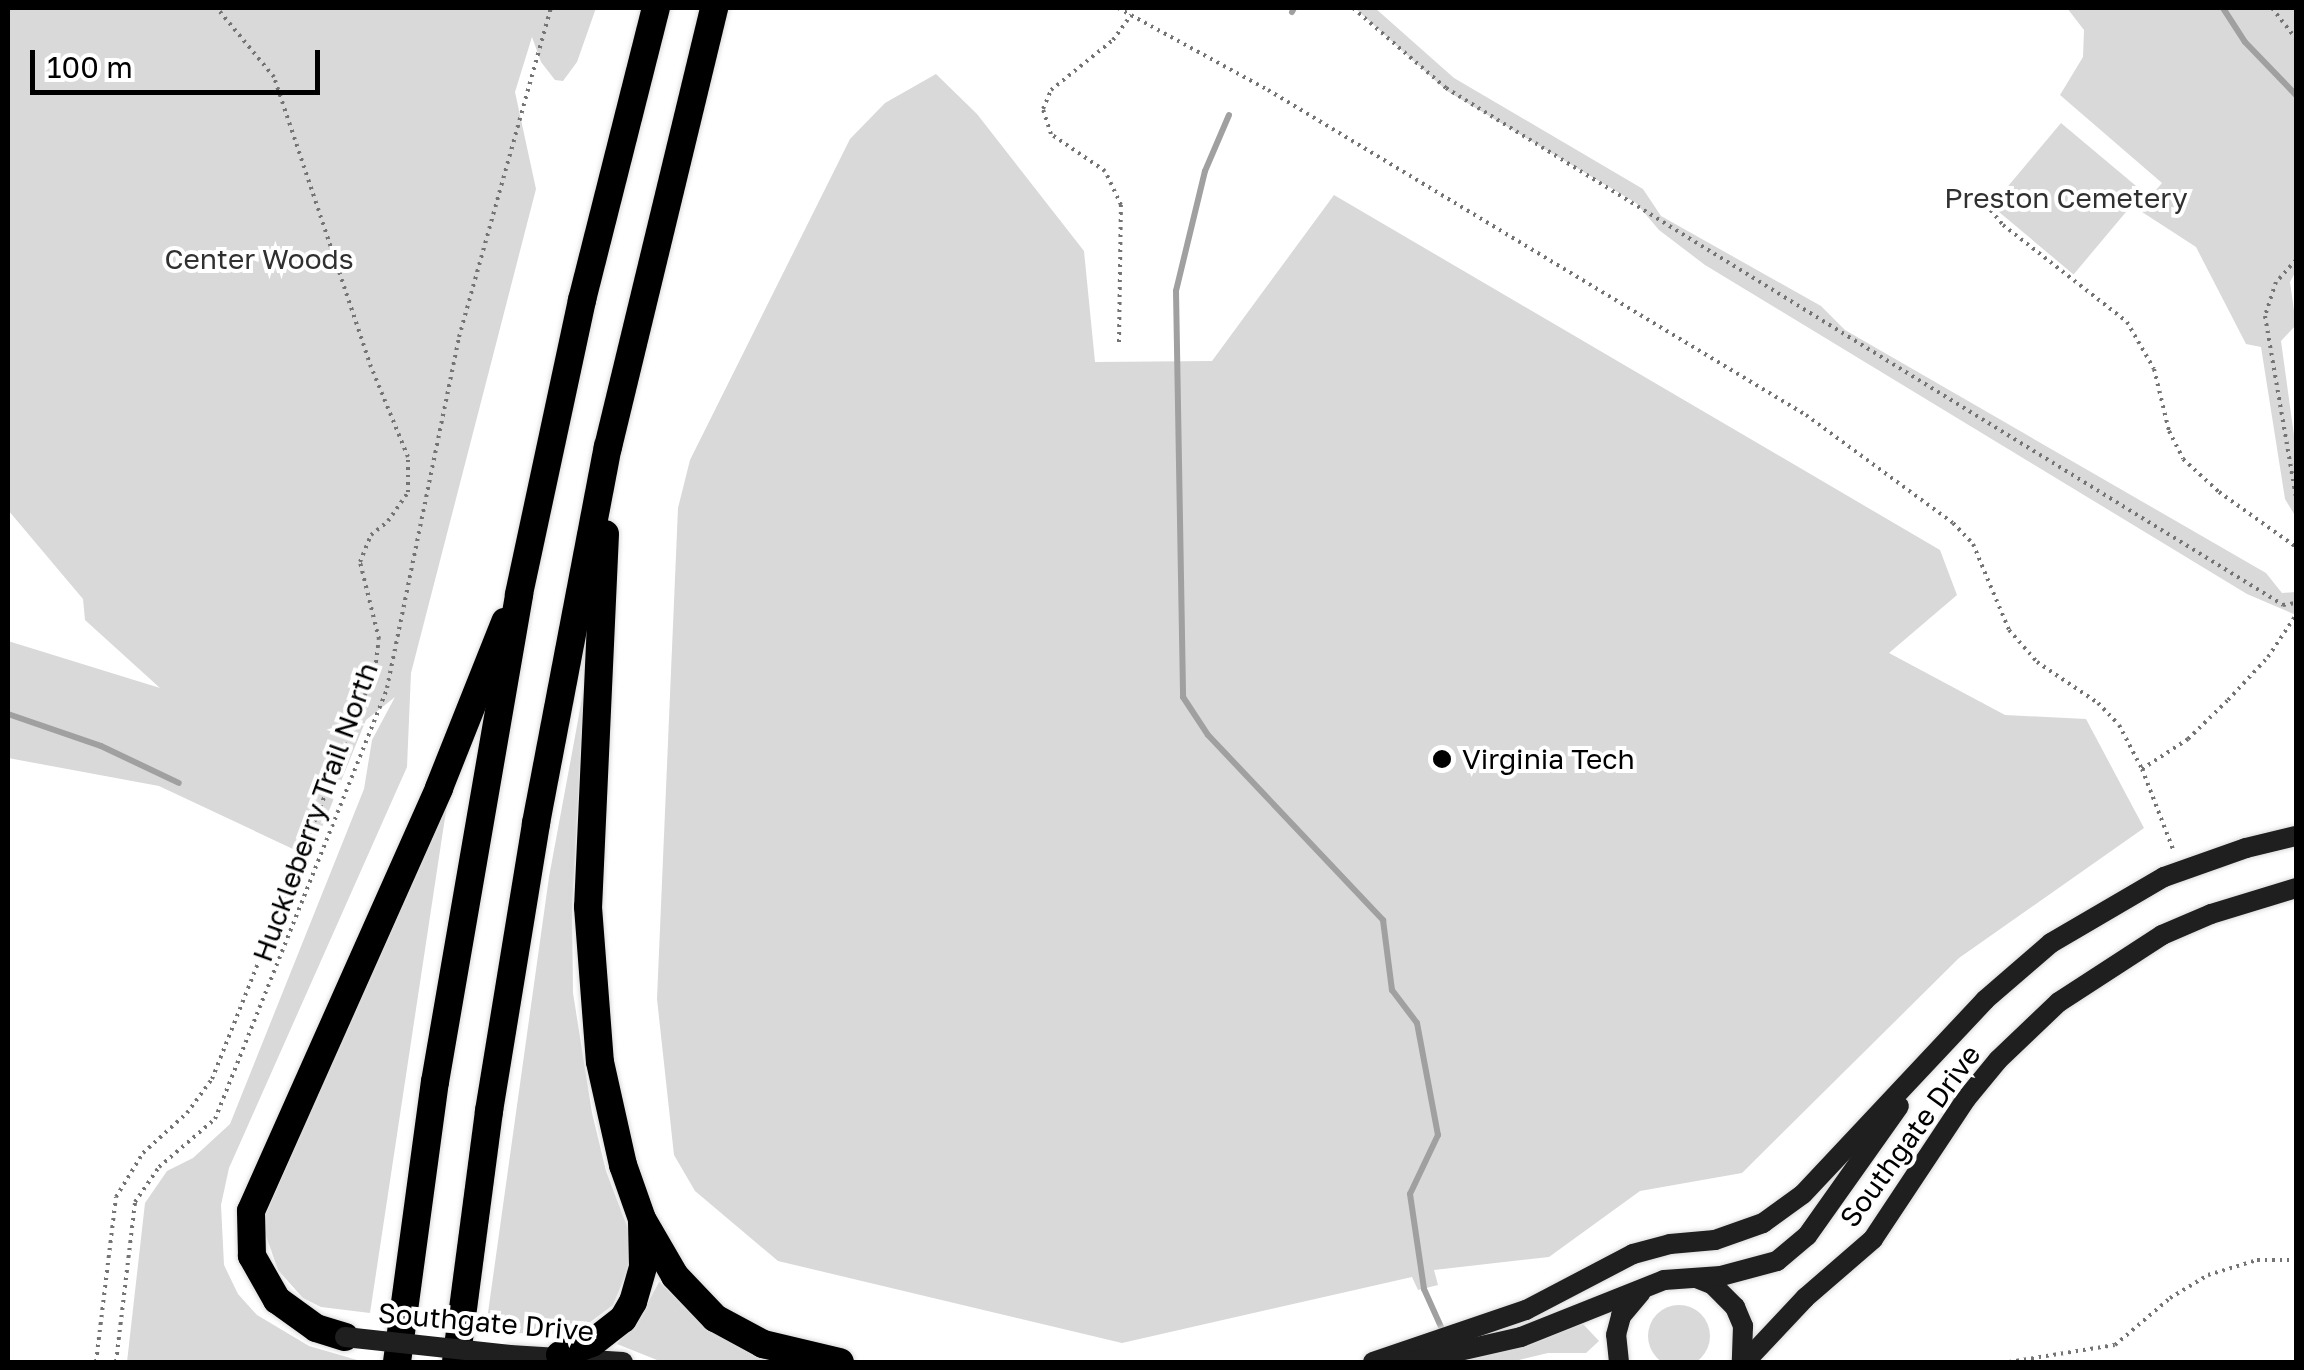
<!DOCTYPE html>
<html>
<head>
<meta charset="utf-8">
<style>
  body { margin:0 }
  #map { position:relative; width:2304px; height:1370px; overflow:hidden; background:#fff; font-family:"Golos Text",sans-serif }
  div>[style] { position:absolute }
  [style*='--x'] { left:calc(var(--x)*1px); top:calc(var(--y)*1px); width:calc(var(--w)*1px); rotate:calc(var(--a)*1deg) }
  .green>* { inset:0; background:#d9d9d9; transform-origin:0 0 }
  .round { border-radius:50% }
  .stream>* { height:6px; margin:-3px; padding:0 3px; transform-origin:3px; border-radius:3px; background:#a0a0a0 }
  .path>* { height:4px; margin-top:-2px; transform-origin:0; background:repeating-linear-gradient(90deg,#747474 0 2.5px,transparent 0 7.5px) }
  .roads { filter:drop-shadow(0 0 2px #dbdbdb) drop-shadow(0 0 2px #dbdbdb) }
  .secondary>* { height:20px; margin:-10px; padding:0 10px; transform-origin:10px; border-radius:10px; background:#1f1f1f }
  .highway>* { height:28px; margin:-14px; padding:0 14px; transform-origin:14px; border-radius:14px; background:#000 }
  .secondary-bridge>* { height:20px; margin:-10px; padding:0 10px; transform-origin:10px; border-radius:10px; background:#1f1f1f }
  .dots>* { width:28px; height:28px; translate:-50% -50%; box-sizing:border-box; border:5px solid #fff; border-radius:50% }
  span { translate:-50% -50%; white-space:nowrap; text-align:center; line-height:1.15; -webkit-text-stroke:8px #fff; paint-order:stroke }
  .park-label { font-size:28px; color:#303030 }
  .poi-label { font-size:28px; color:#000 }
  .left { translate:0 -50%; text-align:left }
  .street-label { font-size:28px; color:#000 }
  .frame { position:absolute; inset:0; border:10px solid #000; pointer-events:none }
  .scale { position:absolute; left:30px; top:50px; width:290px; height:45px; box-sizing:border-box; border:5px solid #000; border-top:0; padding-left:12px; font-size:30px; line-height:35px; white-space:nowrap; color:#000; -webkit-text-stroke:8px #fff; paint-order:stroke }
</style>
</head>
<body>
<div id="map">
  <div class="green">
    <div style="clip-path:polygon(8px 8px,596px 8px,577px 62px,563px 81px,555px 80px,541px 62px,532px 37px,515px 92px,536px 189px,411px 673px,407px 767px,229px 1168px,221px 1205px,224px 1265px,238px 1294px,257px 1315px,309px 1346px,364px 1362px,127px 1362px,145px 1203px,167px 1171px,193px 1158px,230px 1124px,364px 789px,372px 740px,395px 697px,366px 720px,310px 857px,159px 786px,8px 758px,8px 641px,160px 688px,85px 620px,83px 599px,8px 510px)"></div>
    <div style="clip-path:polygon(1355px 8px,1375px 8px,1454px 78px,1643px 189px,1661px 216px,1821px 306px,1845px 330px,2266px 573px,2282px 593px,2296px 592px,2296px 615px,2247px 594px,1705px 265px,1659px 230px,1636px 203px,1447px 91px)"></div>
    <div style="clip-path:polygon(2067px 8px,2296px 8px,2296px 271px,2290px 282px,2296px 325px,2281px 341px,2296px 450px,2296px 517px,2285px 499px,2261px 347px,2246px 344px,2196px 247px,2139px 210px,2162px 183px,2060px 95px,2083px 57px,2084px 30px)"></div>
    <div style="clip-path:polygon(936px 74px,977px 114px,1084px 251px,1095px 362px,1212px 361px,1334px 195px,1940px 550px,1957px 595px,1889px 653px,2005px 715px,2086px 719px,2144px 828px,1959px 958px,1742px 1173px,1640px 1191px,1549px 1257px,1434px 1270px,1438px 1285px,1418px 1290px,1412px 1277px,1122px 1343px,778px 1261px,695px 1191px,674px 1155px,657px 999px,678px 508px,690px 460px,850px 139px,885px 103px)"></div>
    <div style="left:2061px;top:123px;width:107px;height:108px;rotate:40deg"></div>
    <div style="clip-path:polygon(584px 688px,572px 908px,573px 993px,592px 1113px,606px 1171px,633px 1242px,631px 1262px,613px 1305px,585px 1326px,558px 1334px,515px 1333px,486px 1327px,549px 877px)"></div>
    <div style="clip-path:polygon(449px 791px,370px 1313px,321px 1307px,303px 1298px,278px 1270px,264px 1230px,266px 1214px)"></div>
    <div style="clip-path:polygon(659px 1282px,684px 1305px,761px 1356px,781px 1362px,662px 1362px,617px 1344px,644px 1310px)"></div>
    <div class="round" style="left:1648px;top:1305px;width:62px;height:62px"></div>
    <div style="clip-path:polygon(1583px 1324px,1599px 1341px,1586px 1353px,1548px 1353px,1511px 1362px,1451px 1362px)"></div>
  </div>
  <div class="stream">
    <div style="--x:2223;--y:8;--w:40;--a:57.1"></div>
    <div style="--x:2245;--y:42;--w:74;--a:46.1"></div>
    <div style="--x:1292;--y:12;--w:4;--a:-63"></div>
    <div style="--x:1229;--y:115;--w:61;--a:113.2"></div>
    <div style="--x:1205;--y:171;--w:123;--a:103.6"></div>
    <div style="--x:1176;--y:291;--w:406;--a:89"></div>
    <div style="--x:1183;--y:697;--w:45;--a:56.7"></div>
    <div style="--x:1208;--y:735;--w:255;--a:46.6"></div>
    <div style="--x:1383;--y:920;--w:71;--a:82.7"></div>
    <div style="--x:1392;--y:990;--w:41;--a:52.9"></div>
    <div style="--x:1417;--y:1023;--w:114;--a:79.4"></div>
    <div style="--x:1438;--y:1135;--w:65;--a:115.4"></div>
    <div style="--x:1410;--y:1194;--w:96;--a:81.6"></div>
    <div style="--x:1424;--y:1289;--w:44;--a:65.8"></div>
    <div style="--x:8;--y:714;--w:98;--a:19"></div>
    <div style="--x:101;--y:746;--w:86;--a:25.4"></div>
  </div>
  <div class="path">
    <div style="--x:1118;--y:8;--w:171;--a:28.7"></div>
    <div style="--x:1268;--y:90;--w:629;--a:31.14"></div>
    <div style="--x:1806;--y:415;--w:182;--a:36.3"></div>
    <div style="--x:1953;--y:523;--w:29;--a:46"></div>
    <div style="--x:1973;--y:544;--w:93;--a:67.3"></div>
    <div style="--x:2009;--y:630;--w:43;--a:48.8"></div>
    <div style="--x:2037;--y:662;--w:73;--a:33.9"></div>
    <div style="--x:2098;--y:703;--w:30;--a:46"></div>
    <div style="--x:2119;--y:725;--w:50;--a:62.4"></div>
    <div style="--x:2142;--y:769;--w:89;--a:68.9"></div>
    <div style="--x:1353;--y:8;--w:123;--a:40.7"></div>
    <div style="--x:1446;--y:88;--w:984;--a:31.7"></div>
    <div style="--x:2283;--y:605;--w:13;--a:-9"></div>
    <div style="--x:2272;--y:8;--w:39;--a:52"></div>
    <div style="--x:1976;--y:193;--w:42;--a:49.8"></div>
    <div style="--x:2003;--y:225;--w:157;--a:38"></div>
    <div style="--x:2127;--y:322;--w:54;--a:60.1"></div>
    <div style="--x:2154;--y:369;--w:64;--a:76.4"></div>
    <div style="--x:2169;--y:431;--w:31;--a:63"></div>
    <div style="--x:2183;--y:459;--w:49;--a:42.5"></div>
    <div style="--x:2219;--y:492;--w:95;--a:35.5"></div>
    <div style="--x:2296;--y:260;--w:30;--a:132"></div>
    <div style="--x:2276;--y:282;--w:36;--a:108"></div>
    <div style="--x:2265;--y:316;--w:184;--a:80.3"></div>
    <div style="--x:1119;--y:342;--w:137;--a:-89.2"></div>
    <div style="--x:1121;--y:205;--w:38;--a:-115"></div>
    <div style="--x:1105;--y:171;--w:65;--a:-145.6"></div>
    <div style="--x:1051;--y:134;--w:26;--a:-108"></div>
    <div style="--x:1043;--y:109;--w:21;--a:-67"></div>
    <div style="--x:1051;--y:90;--w:80;--a:-38.9"></div>
    <div style="--x:1113;--y:40;--w:31;--a:-54"></div>
    <div style="--x:2142;--y:769;--w:55;--a:-33.1"></div>
    <div style="--x:2188;--y:739;--w:56;--a:-44.3"></div>
    <div style="--x:2228;--y:700;--w:59;--a:-47.1"></div>
    <div style="--x:2268;--y:657;--w:50;--a:-56.3"></div>
    <div style="--x:96;--y:1362;--w:166;--a:-83.1"></div>
    <div style="--x:116;--y:1197;--w:52;--a:-58.5"></div>
    <div style="--x:143;--y:1153;--w:59;--a:-42.3"></div>
    <div style="--x:187;--y:1113;--w:42;--a:-53.7"></div>
    <div style="--x:212;--y:1079;--w:440;--a:-68.3"></div>
    <div style="--x:375;--y:670;--w:31;--a:-83"></div>
    <div style="--x:379;--y:639;--w:79;--a:-103.9"></div>
    <div style="--x:360;--y:562;--w:29;--a:-68"></div>
    <div style="--x:371;--y:535;--w:22;--a:-39"></div>
    <div style="--x:388;--y:521;--w:35;--a:-55"></div>
    <div style="--x:408;--y:492;--w:35;--a:-90"></div>
    <div style="--x:408;--y:457;--w:97;--a:-112.3"></div>
    <div style="--x:371;--y:367;--w:306;--a:-108.5"></div>
    <div style="--x:274;--y:77;--w:89;--a:-129.6"></div>
    <div style="--x:116;--y:1362;--w:161;--a:-83.2"></div>
    <div style="--x:135;--y:1202;--w:42;--a:-55.6"></div>
    <div style="--x:159;--y:1167;--w:74;--a:-40.6"></div>
    <div style="--x:215;--y:1119;--w:464;--a:-68.2"></div>
    <div style="--x:387;--y:688;--w:358;--a:-78.4"></div>
    <div style="--x:459;--y:337;--w:342;--a:-74.4"></div>
    <div style="--x:2009;--y:1362;--w:107;--a:-9.1"></div>
    <div style="--x:2115;--y:1345;--w:72;--a:-40.5"></div>
    <div style="--x:2170;--y:1298;--w:44;--a:-31.2"></div>
    <div style="--x:2208;--y:1275;--w:51;--a:-17"></div>
    <div style="--x:2257;--y:1260;--w:39;--a:0"></div>
  </div>
  <div class="roads">
    <div class="secondary">
      <div style="--x:1696;--y:1278;--w:17;--a:21"></div>
      <div style="--x:1712;--y:1284;--w:33;--a:45"></div>
      <div style="--x:1735;--y:1307;--w:21;--a:67"></div>
      <div style="--x:1743;--y:1326;--w:36;--a:92"></div>
      <div style="--x:510;--y:1355;--w:113;--a:3.5"></div>
      <div style="--x:1373;--y:1362;--w:162;--a:-18.8"></div>
      <div style="--x:1526;--y:1310;--w:121;--a:-27.6"></div>
      <div style="--x:1633;--y:1254;--w:38;--a:-15"></div>
      <div style="--x:1670;--y:1244;--w:45;--a:-5.1"></div>
      <div style="--x:1715;--y:1240;--w:51;--a:-19.5"></div>
      <div style="--x:1763;--y:1223;--w:49;--a:-35.9"></div>
      <div style="--x:1803;--y:1194;--w:266;--a:-46.8"></div>
      <div style="--x:1985;--y:1000;--w:87;--a:-40.8"></div>
      <div style="--x:2051;--y:943;--w:131;--a:-30.3"></div>
      <div style="--x:2164;--y:877;--w:87;--a:-19.5"></div>
      <div style="--x:2246;--y:848;--w:51;--a:-13.5"></div>
      <div style="--x:1411;--y:1362;--w:113;--a:-12.8"></div>
      <div style="--x:1521;--y:1337;--w:154;--a:-21.7"></div>
      <div style="--x:1664;--y:1280;--w:57;--a:-4"></div>
      <div style="--x:1721;--y:1276;--w:58;--a:-15"></div>
      <div style="--x:1777;--y:1261;--w:39;--a:-40"></div>
      <div style="--x:1807;--y:1236;--w:159;--a:-54.7"></div>
      <div style="--x:1619;--y:1362;--w:27;--a:-96"></div>
      <div style="--x:1616;--y:1335;--w:20;--a:-75"></div>
      <div style="--x:1621;--y:1316;--w:31;--a:-50"></div>
      <div style="--x:1745;--y:1362;--w:88;--a:-46.8"></div>
      <div style="--x:1805;--y:1298;--w:90;--a:-40.9"></div>
      <div style="--x:1873;--y:1239;--w:168;--a:-56.4"></div>
      <div style="--x:1966;--y:1099;--w:50;--a:-50.6"></div>
      <div style="--x:1998;--y:1060;--w:84;--a:-43.6"></div>
      <div style="--x:2059;--y:1002;--w:123;--a:-33"></div>
      <div style="--x:2162;--y:935;--w:53;--a:-23.2"></div>
      <div style="--x:2211;--y:914;--w:89;--a:-17"></div>
    </div>
    <div class="highway">
      <div style="--x:605;--y:534;--w:373;--a:92.6"></div>
      <div style="--x:588;--y:907;--w:155;--a:85.6"></div>
      <div style="--x:600;--y:1062;--w:106;--a:77.4"></div>
      <div style="--x:623;--y:1165;--w:57;--a:70.6"></div>
      <div style="--x:642;--y:1219;--w:66;--a:59.9"></div>
      <div style="--x:675;--y:1276;--w:58;--a:46.4"></div>
      <div style="--x:715;--y:1318;--w:55;--a:28.4"></div>
      <div style="--x:763;--y:1344;--w:79;--a:13.2"></div>
      <div style="--x:345;--y:1337;--w:30;--a:-163"></div>
      <div style="--x:316;--y:1328;--w:48;--a:-144.3"></div>
      <div style="--x:277;--y:1300;--w:51;--a:-119.6"></div>
      <div style="--x:252;--y:1256;--w:45;--a:-91.3"></div>
      <div style="--x:251;--y:1211;--w:463;--a:-66"></div>
      <div style="--x:439;--y:788;--w:179;--a:-68.3"></div>
      <div style="--x:560;--y:1355;--w:34;--a:-21"></div>
      <div style="--x:592;--y:1343;--w:39;--a:-38"></div>
      <div style="--x:623;--y:1319;--w:20;--a:-60"></div>
      <div style="--x:633;--y:1302;--w:37;--a:-74"></div>
      <div style="--x:643;--y:1266;--w:43;--a:-91.3"></div>
      <div style="--x:397;--y:1362;--w:283;--a:-82.3"></div>
      <div style="--x:435;--y:1082;--w:495;--a:-80.2"></div>
      <div style="--x:519;--y:594;--w:301;--a:-77.9"></div>
      <div style="--x:582;--y:300;--w:301;--a:-75.8"></div>
      <div style="--x:456;--y:1362;--w:253;--a:-82.5"></div>
      <div style="--x:489;--y:1111;--w:292;--a:-80.7"></div>
      <div style="--x:536;--y:823;--w:383;--a:-79.2"></div>
      <div style="--x:608;--y:447;--w:452;--a:-76.4"></div>
    </div>
  </div>
  <div class="secondary-bridge">
    <div style="--x:345;--y:1337;--w:166;--a:6.2"></div>
  </div>
  <div class="dots">
    <div style="left:1442px;top:759px;background:#000"></div>
  </div>
  <div class="park-label">
    <span style="left:2066px;top:198px">Preston Cemetery</span>
    <span style="left:259px;top:259px">Center Woods</span>
  </div>
  <div class="poi-label">
    <span class="left" style="left:1462px;top:759px">Virginia Tech</span>
  </div>
  <div class="street-label">
    <span style="left:315px;top:812px;rotate:-70deg">Huckleberry Trail North</span>
    <span style="left:1910px;top:1136px;rotate:-54deg">Southgate Drive</span>
    <span style="left:486px;top:1322px;rotate:5deg">Southgate Drive</span>
  </div>
  <div class="frame"></div>
  <div class="scale">100 m</div>
</div>
</body>
</html>
